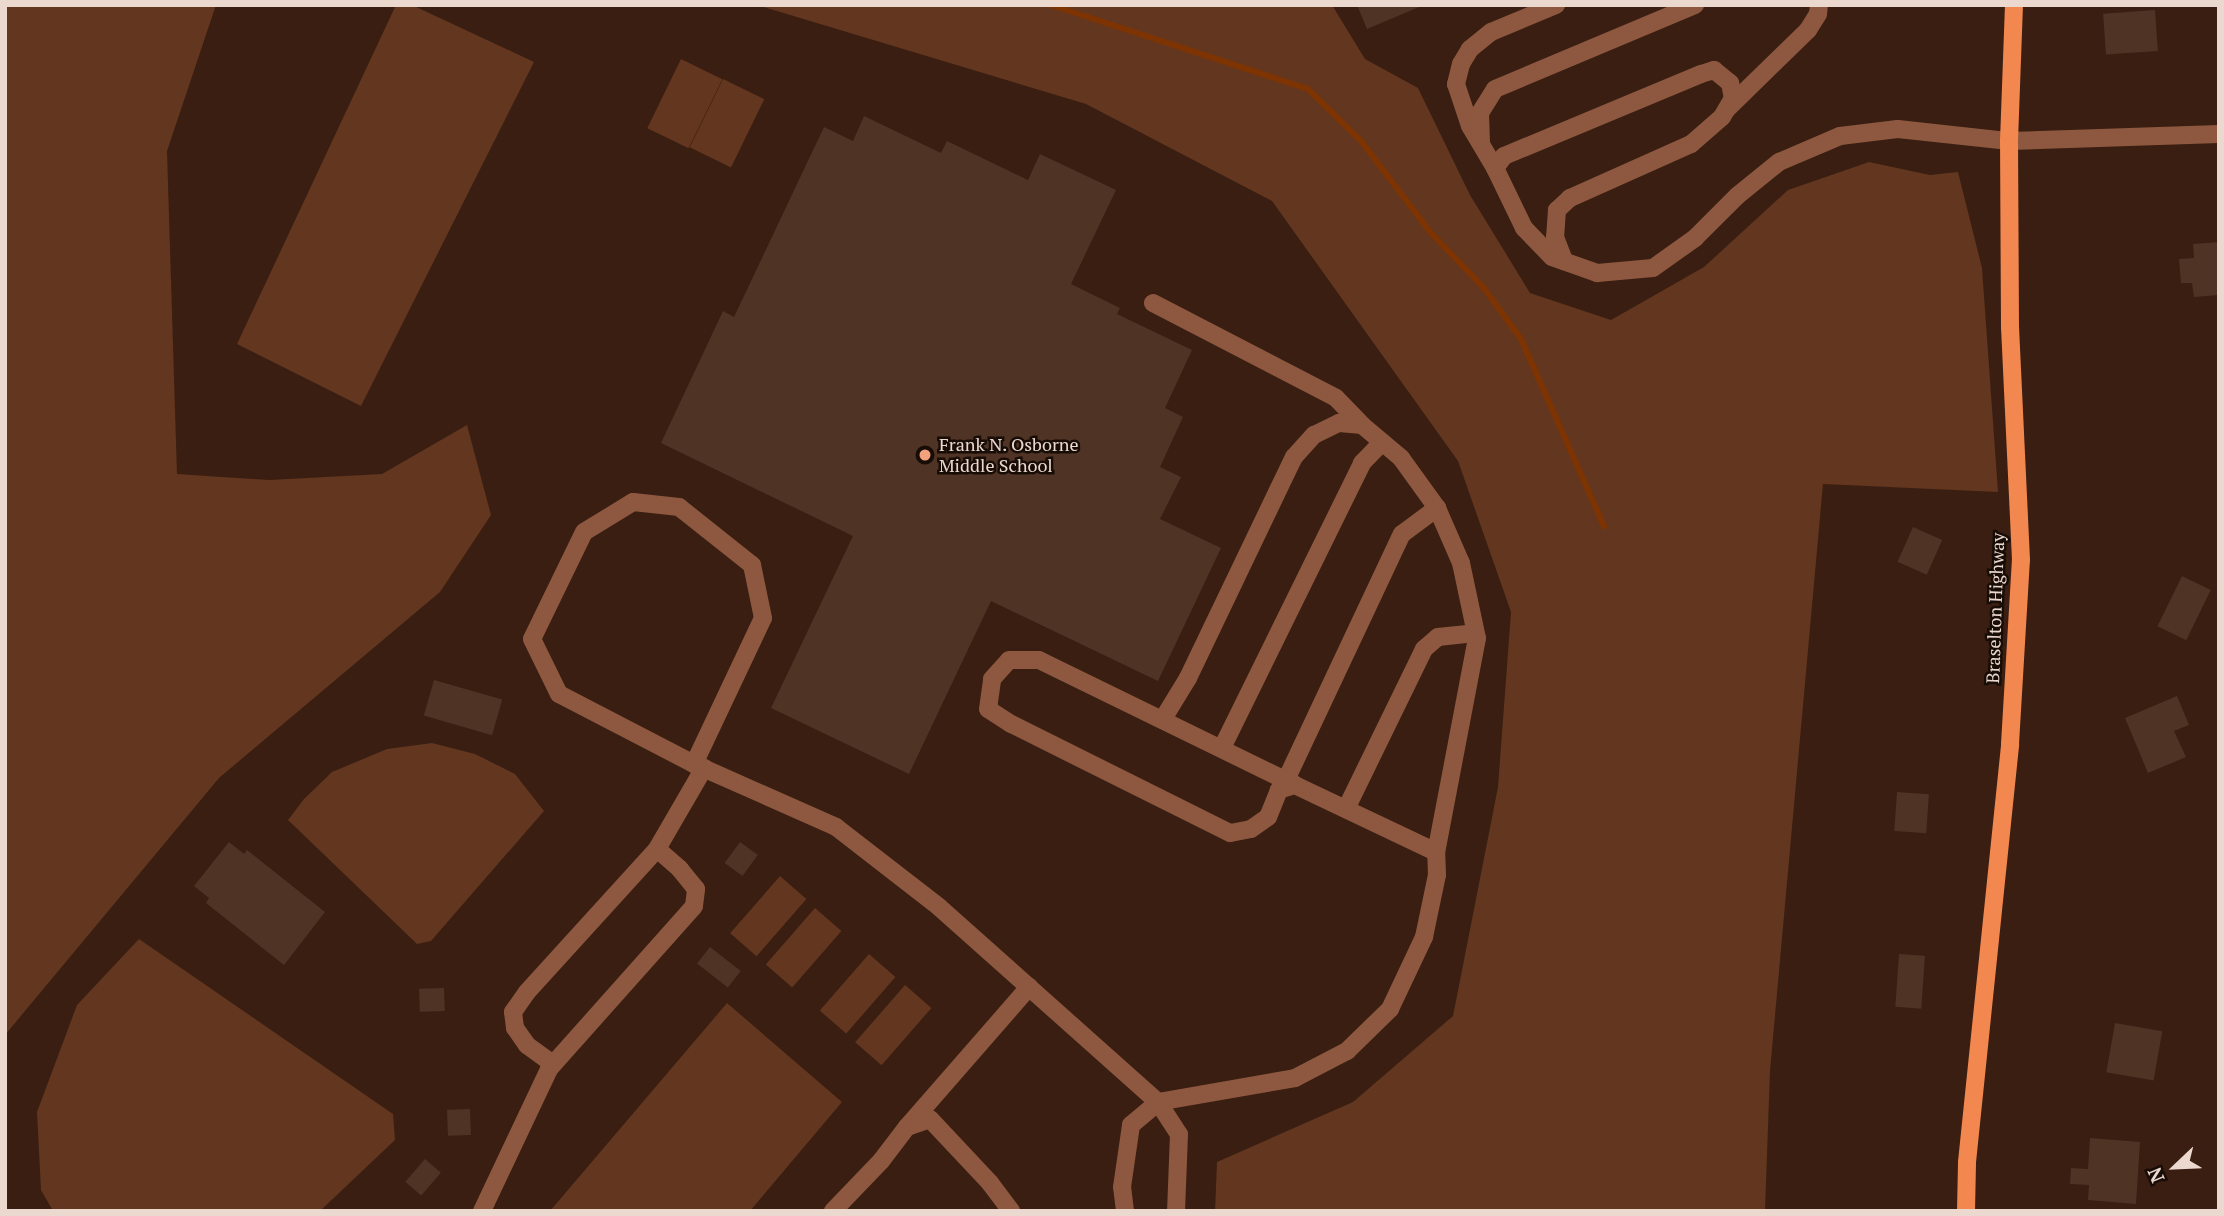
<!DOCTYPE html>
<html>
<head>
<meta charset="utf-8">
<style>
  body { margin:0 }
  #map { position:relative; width:2224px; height:1216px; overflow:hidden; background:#391e11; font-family:"PT Serif",serif }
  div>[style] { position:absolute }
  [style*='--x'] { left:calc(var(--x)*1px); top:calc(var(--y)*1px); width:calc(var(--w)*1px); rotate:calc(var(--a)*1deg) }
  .green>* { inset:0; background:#62361f; transform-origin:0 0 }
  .stream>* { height:6px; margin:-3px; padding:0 3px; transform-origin:3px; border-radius:3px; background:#7e3402 }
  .building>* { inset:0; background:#4f3325; transform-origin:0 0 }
  .minor>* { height:18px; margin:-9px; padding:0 9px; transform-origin:9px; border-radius:9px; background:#8d583f }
  .major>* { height:18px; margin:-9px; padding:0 9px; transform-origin:9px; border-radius:9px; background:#f38750 }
  .dots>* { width:19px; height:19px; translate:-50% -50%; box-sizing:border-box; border:4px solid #180c06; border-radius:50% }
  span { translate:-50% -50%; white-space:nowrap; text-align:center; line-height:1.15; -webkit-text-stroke:5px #180c06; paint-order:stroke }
  .poi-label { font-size:18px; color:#ebd8cf }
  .left { translate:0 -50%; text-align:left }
  .street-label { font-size:18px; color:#ebd8cf }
  .frame { position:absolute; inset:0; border:7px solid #ebd8cf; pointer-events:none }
  .north { position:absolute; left:2140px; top:1132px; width:70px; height:70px; -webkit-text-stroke:5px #180c06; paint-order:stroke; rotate:247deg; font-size:19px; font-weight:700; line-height:28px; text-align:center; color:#ebd8cf }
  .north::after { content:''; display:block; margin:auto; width:24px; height:32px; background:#ebd8cf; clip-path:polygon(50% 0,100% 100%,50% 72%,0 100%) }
</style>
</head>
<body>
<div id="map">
  <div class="green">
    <div style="clip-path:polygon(5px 5px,216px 5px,167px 151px,177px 474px,269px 480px,382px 474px,467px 425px,491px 515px,440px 592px,219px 778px,5px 1035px)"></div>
    <div style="clip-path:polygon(396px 5px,412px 5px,534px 62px,361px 406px,237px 344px)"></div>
    <div style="clip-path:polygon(757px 5px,1332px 5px,1365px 59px,1418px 88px,1470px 195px,1530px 293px,1611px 320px,1704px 267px,1788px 190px,1869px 162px,1930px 175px,1958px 172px,1982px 268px,1998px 492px,1823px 484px,1770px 1071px,1765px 1211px,1215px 1211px,1217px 1162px,1353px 1102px,1453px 1016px,1498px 787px,1511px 612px,1458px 461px,1272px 201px,1086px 104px)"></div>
    <div style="left:681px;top:59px;width:46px;height:77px;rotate:26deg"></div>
    <div style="left:723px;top:79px;width:46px;height:76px;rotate:26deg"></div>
    <div style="clip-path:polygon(432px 743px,475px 754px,515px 774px,544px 811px,431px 941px,417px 944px,288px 820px,304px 799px,332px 772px,387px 749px)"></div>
    <div style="left:780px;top:876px;width:35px;height:76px;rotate:41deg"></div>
    <div style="left:815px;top:908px;width:35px;height:75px;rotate:41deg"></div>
    <div style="clip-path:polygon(139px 939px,393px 1114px,395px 1140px,320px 1211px,53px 1211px,41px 1190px,37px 1112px,77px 1005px)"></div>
    <div style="left:869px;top:954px;width:35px;height:75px;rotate:41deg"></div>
    <div style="left:905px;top:985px;width:35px;height:76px;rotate:41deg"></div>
    <div style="clip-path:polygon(727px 1003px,842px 1102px,750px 1211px,550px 1211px)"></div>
  </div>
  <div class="stream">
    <div style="--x:1051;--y:5;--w:270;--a:18.1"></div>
    <div style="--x:1308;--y:89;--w:74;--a:44.5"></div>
    <div style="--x:1361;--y:141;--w:114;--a:52.8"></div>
    <div style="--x:1430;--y:232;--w:76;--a:46.1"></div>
    <div style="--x:1483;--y:287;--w:64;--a:53.8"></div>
    <div style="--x:1521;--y:339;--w:205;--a:66.1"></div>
  </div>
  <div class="building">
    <div style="clip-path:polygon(1357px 5px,1424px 5px,1367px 29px)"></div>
    <div style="left:2155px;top:10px;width:41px;height:52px;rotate:86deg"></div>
    <div style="clip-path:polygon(864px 116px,941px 153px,947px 141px,1028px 180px,1040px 154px,1116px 190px,1071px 284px,1120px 308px,1117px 314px,1192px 350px,1165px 408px,1183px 417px,1160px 467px,1181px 477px,1160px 519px,1221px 548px,1158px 681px,991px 601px,909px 774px,771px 708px,853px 536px,661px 443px,723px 311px,734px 317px,824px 127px,853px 141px)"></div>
    <div style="clip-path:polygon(2219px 242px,2219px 295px,2194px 297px,2192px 283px,2181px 283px,2179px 259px,2194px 258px,2193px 244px)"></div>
    <div style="left:1913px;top:527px;width:32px;height:38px;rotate:24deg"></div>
    <div style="left:2182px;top:576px;width:32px;height:56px;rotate:26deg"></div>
    <div style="left:434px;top:680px;width:71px;height:37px;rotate:16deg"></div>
    <div style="clip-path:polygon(2177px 696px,2189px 725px,2174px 731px,2186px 757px,2148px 773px,2125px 718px)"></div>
    <div style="left:1897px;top:792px;width:32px;height:39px;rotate:4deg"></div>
    <div style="clip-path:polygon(229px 842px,244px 854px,247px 850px,325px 912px,284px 965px,206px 903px,209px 898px,194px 886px)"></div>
    <div style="left:740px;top:842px;width:22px;height:26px;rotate:36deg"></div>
    <div style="left:710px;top:947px;width:39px;height:21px;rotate:38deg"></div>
    <div style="left:1899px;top:954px;width:26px;height:53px;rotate:4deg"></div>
    <div style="left:444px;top:988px;width:23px;height:25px;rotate:88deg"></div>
    <div style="left:2115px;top:1023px;width:48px;height:50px;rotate:10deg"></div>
    <div style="left:470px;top:1109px;width:26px;height:23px;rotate:88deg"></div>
    <div style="clip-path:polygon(2090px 1138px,2140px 1142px,2136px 1204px,2088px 1200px,2089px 1185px,2070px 1184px,2071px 1168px,2088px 1169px)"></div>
    <div style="left:425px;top:1159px;width:21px;height:30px;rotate:41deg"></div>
  </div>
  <div class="minor">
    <div style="--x:1556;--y:5;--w:70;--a:157.4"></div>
    <div style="--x:1491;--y:32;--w:27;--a:141"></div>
    <div style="--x:1470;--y:49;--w:17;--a:121"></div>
    <div style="--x:1461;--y:64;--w:21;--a:104"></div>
    <div style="--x:1456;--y:84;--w:44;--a:71.6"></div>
    <div style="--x:1470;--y:126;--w:49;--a:59.2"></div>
    <div style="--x:1495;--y:168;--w:67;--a:64.2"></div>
    <div style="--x:1524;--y:228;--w:40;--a:46"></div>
    <div style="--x:1552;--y:257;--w:48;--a:19.6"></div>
    <div style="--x:1597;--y:273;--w:56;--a:-5.1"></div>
    <div style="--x:1653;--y:268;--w:52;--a:-35.5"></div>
    <div style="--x:1695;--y:238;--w:59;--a:-45"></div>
    <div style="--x:1737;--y:196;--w:54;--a:-39"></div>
    <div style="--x:1779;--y:162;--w:66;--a:-23.1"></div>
    <div style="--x:1840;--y:136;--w:58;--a:-6.9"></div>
    <div style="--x:1898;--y:129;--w:112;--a:6.2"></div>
    <div style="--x:2009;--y:141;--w:210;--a:-1.9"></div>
    <div style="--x:1727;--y:109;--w:113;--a:-44.3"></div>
    <div style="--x:1808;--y:30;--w:19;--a:-58"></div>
    <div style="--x:1818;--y:14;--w:9;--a:-84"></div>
    <div style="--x:1481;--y:142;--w:29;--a:-92"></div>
    <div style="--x:1480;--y:113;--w:28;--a:-58"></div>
    <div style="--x:1495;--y:89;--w:217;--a:-22.8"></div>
    <div style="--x:1495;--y:168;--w:15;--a:-53"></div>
    <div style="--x:1504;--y:156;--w:213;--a:-22.6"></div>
    <div style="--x:1701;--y:74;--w:14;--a:-17"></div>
    <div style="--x:1714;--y:70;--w:21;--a:39"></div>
    <div style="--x:1730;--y:83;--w:15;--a:79"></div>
    <div style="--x:1733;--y:98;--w:22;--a:120"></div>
    <div style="--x:1722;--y:117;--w:41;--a:138.9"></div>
    <div style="--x:1691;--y:144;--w:133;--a:155.9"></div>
    <div style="--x:1570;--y:198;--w:18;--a:137"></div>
    <div style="--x:1557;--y:210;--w:27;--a:94"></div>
    <div style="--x:1555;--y:237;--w:26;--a:69"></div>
    <div style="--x:1153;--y:303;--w:206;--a:27.4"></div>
    <div style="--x:1336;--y:398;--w:37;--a:46"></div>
    <div style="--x:1163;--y:719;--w:48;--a:-58.6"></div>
    <div style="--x:1188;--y:678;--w:245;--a:-64.4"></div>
    <div style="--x:1294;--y:457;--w:30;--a:-48"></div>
    <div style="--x:1314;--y:435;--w:28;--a:-26"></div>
    <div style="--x:1339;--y:423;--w:23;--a:5"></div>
    <div style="--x:1362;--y:425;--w:51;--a:40.2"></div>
    <div style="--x:1401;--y:458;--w:62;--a:54.2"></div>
    <div style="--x:1437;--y:508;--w:60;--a:66.4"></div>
    <div style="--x:1461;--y:563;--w:77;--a:78"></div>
    <div style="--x:1477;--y:638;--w:218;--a:100.8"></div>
    <div style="--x:1222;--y:748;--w:318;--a:-63.8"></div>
    <div style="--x:1362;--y:463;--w:29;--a:-46"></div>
    <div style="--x:694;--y:764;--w:161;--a:-64.7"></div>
    <div style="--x:763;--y:618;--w:54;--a:-101.7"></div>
    <div style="--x:752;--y:565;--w:93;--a:-141.5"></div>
    <div style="--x:679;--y:507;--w:46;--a:-173.8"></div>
    <div style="--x:633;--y:502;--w:57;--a:148.5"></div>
    <div style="--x:584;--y:532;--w:119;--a:115.9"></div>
    <div style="--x:532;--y:639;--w:61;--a:63.9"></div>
    <div style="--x:559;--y:694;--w:152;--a:27.4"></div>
    <div style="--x:694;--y:764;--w:155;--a:23.9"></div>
    <div style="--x:836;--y:827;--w:130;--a:37.8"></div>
    <div style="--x:939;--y:907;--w:293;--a:41.7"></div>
    <div style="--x:1158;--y:1102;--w:38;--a:57"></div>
    <div style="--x:1179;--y:1134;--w:77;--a:92.2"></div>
    <div style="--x:1286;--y:780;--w:272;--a:-64.8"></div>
    <div style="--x:1402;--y:534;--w:44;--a:-36.6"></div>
    <div style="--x:1346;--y:809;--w:178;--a:-64"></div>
    <div style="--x:1424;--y:649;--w:18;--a:-41"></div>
    <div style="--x:1438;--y:637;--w:37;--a:-6"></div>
    <div style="--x:553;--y:1064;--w:32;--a:-144"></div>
    <div style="--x:527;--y:1045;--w:21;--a:-125"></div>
    <div style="--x:515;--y:1028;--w:16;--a:-97"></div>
    <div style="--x:513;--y:1012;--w:24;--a:-55"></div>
    <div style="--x:527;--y:992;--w:193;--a:-47.7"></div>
    <div style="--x:907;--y:1127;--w:186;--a:-48.9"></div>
    <div style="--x:482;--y:1211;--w:157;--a:-64.7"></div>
    <div style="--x:549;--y:1069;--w:218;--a:-48.3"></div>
    <div style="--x:694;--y:906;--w:17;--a:-83"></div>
    <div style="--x:696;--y:889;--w:26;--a:-129"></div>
    <div style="--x:680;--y:869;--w:30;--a:-139"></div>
    <div style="--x:657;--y:849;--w:94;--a:-59.9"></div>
    <div style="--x:833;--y:1211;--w:69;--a:-46.2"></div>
    <div style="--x:881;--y:1161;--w:43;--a:-52.6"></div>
    <div style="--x:907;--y:1127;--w:24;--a:-19"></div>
    <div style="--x:930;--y:1119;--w:88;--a:46.8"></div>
    <div style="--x:990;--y:1183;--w:35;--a:53"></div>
    <div style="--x:1125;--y:1211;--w:24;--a:-97"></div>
    <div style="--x:1122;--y:1187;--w:63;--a:-81.7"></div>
    <div style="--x:1131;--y:1125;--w:35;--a:-40"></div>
    <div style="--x:1158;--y:1102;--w:139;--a:-9.9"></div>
    <div style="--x:1295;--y:1078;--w:59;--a:-27.4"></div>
    <div style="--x:1347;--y:1051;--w:60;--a:-44.3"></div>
    <div style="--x:1390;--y:1009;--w:80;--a:-64.7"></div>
    <div style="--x:1424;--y:937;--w:63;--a:-78.2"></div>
    <div style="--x:1437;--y:875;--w:23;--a:-92"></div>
    <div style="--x:1436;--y:852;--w:156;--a:-154.6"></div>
    <div style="--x:1295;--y:785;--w:17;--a:163"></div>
    <div style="--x:1279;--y:790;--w:29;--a:112"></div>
    <div style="--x:1268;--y:817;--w:21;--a:145"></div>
    <div style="--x:1251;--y:829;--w:21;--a:169"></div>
    <div style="--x:1230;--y:833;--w:245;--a:-153.5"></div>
    <div style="--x:1011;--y:724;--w:27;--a:-147"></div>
    <div style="--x:988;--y:709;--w:30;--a:-82"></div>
    <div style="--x:992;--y:679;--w:25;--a:-48"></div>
    <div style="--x:1009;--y:660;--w:30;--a:0"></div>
    <div style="--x:1039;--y:660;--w:285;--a:26"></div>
  </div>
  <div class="major">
    <div style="--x:1966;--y:1211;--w:49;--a:-88.8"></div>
    <div style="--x:1967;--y:1162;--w:420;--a:-84.1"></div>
    <div style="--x:2010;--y:744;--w:184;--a:-86.6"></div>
    <div style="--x:2021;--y:560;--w:233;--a:-92.7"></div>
    <div style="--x:2010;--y:327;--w:186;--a:-90.3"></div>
    <div style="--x:2009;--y:141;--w:136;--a:-87.9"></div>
  </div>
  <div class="dots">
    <div style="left:925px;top:455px;background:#f1a17b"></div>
  </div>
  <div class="poi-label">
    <span class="left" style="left:939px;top:455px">Frank N. Osborne<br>Middle School</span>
  </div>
  <div class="street-label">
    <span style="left:1995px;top:608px;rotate:-88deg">Braselton Highway</span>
  </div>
  <div class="frame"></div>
  <div class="north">N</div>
</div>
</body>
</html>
